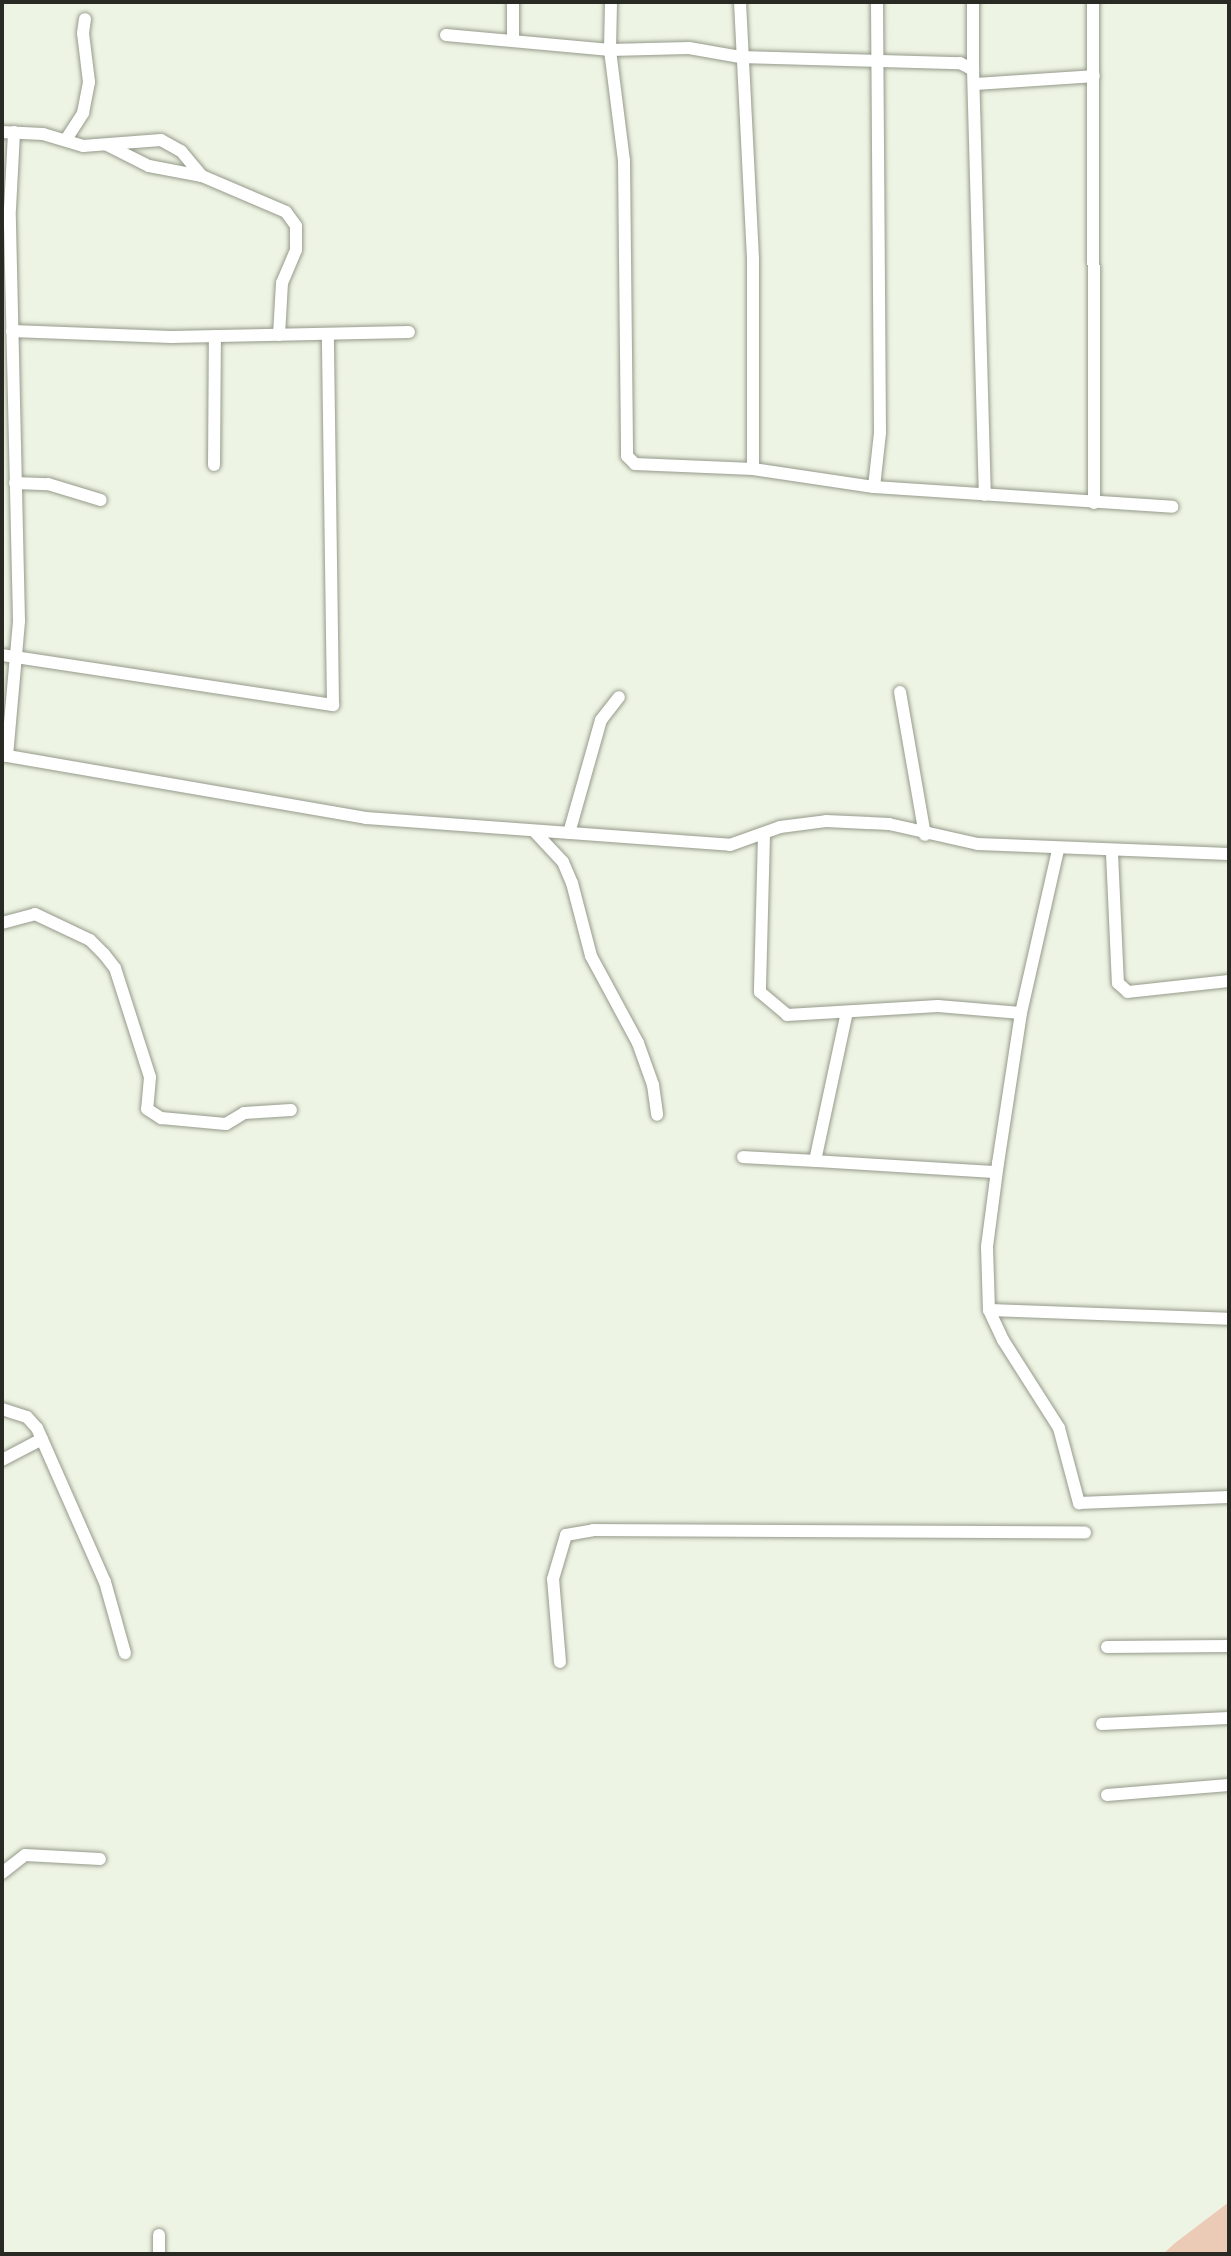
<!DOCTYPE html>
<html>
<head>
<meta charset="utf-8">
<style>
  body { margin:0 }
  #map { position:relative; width:1231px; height:2256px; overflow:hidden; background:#eef4e3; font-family:"Noto Sans",sans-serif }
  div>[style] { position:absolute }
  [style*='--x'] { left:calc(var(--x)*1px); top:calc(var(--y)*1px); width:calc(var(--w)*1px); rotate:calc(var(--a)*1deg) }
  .green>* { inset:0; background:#eccbb6 }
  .roads { filter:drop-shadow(0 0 2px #959a8b) drop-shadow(0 0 2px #959a8b) }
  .minor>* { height:12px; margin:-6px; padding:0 6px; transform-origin:6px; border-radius:6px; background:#fff }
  span { translate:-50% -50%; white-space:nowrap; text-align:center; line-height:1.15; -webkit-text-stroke:6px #fefffb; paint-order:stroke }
  .frame { position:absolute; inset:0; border:4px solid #282a23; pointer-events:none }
</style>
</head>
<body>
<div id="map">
  <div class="green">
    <div style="clip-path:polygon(1229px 2202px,1229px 2254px,1163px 2254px,1175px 2243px)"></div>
  </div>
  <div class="roads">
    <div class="minor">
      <div style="--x:513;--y:2;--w:36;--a:90"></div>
      <div style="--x:611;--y:2;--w:48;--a:91.2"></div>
      <div style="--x:610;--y:50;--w:79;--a:-1.5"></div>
      <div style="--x:689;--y:48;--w:52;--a:10"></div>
      <div style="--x:740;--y:57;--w:220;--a:1.6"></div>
      <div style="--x:960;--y:63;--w:15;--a:28"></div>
      <div style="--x:973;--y:70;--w:425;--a:88.4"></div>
      <div style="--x:740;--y:2;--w:257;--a:87.1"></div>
      <div style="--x:753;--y:259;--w:210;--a:90"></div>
      <div style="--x:753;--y:469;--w:122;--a:8.5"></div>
      <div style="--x:874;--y:487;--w:299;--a:3.8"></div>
      <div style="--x:973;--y:2;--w:68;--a:90"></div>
      <div style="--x:1093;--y:2;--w:501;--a:89.89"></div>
      <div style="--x:446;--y:35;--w:165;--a:5.2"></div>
      <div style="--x:610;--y:50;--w:112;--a:82.8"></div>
      <div style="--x:624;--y:161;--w:295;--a:89.4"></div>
      <div style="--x:627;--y:456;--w:11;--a:45"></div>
      <div style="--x:635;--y:464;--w:118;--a:2.4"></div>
      <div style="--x:974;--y:84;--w:120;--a:-3.8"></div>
      <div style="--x:2;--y:132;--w:41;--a:2.8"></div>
      <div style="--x:43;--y:134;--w:42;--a:16.7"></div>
      <div style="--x:83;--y:146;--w:78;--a:-4.4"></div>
      <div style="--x:161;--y:140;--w:23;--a:29"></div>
      <div style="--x:181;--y:151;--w:33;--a:50"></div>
      <div style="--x:202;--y:176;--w:91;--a:23.2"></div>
      <div style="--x:286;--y:212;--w:17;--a:54"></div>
      <div style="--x:296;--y:226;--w:24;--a:90"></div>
      <div style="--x:296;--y:250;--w:36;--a:113"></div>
      <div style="--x:282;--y:283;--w:52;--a:93.3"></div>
      <div style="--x:67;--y:138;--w:30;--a:-57"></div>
      <div style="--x:83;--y:113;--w:32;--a:-79"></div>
      <div style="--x:89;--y:82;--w:49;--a:-97"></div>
      <div style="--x:83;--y:33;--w:14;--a:-82"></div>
      <div style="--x:107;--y:145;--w:47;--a:26.6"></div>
      <div style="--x:149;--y:166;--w:54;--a:10.7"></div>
      <div style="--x:12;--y:331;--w:159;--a:2.2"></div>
      <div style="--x:171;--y:337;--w:238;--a:-1.2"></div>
      <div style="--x:214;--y:465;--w:129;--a:-89.6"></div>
      <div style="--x:15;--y:483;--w:33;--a:2"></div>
      <div style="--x:48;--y:484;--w:55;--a:16.8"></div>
      <div style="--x:874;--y:487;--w:54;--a:-83.7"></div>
      <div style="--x:880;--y:433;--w:431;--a:-90.4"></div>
      <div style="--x:2;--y:655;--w:335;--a:8.6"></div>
      <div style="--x:333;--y:705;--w:371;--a:-90.8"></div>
      <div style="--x:900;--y:692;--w:145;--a:80.1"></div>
      <div style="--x:2;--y:755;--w:369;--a:9.8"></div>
      <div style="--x:366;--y:818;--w:365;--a:4.2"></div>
      <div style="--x:730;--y:845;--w:53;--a:-19.8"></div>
      <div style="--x:780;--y:827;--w:46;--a:-7.4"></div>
      <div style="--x:826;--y:821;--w:63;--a:2.7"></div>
      <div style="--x:889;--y:824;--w:91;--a:12.7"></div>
      <div style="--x:978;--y:844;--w:251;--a:2.3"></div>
      <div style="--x:7;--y:756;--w:136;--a:-84.9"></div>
      <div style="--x:19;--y:621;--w:412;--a:-91.3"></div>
      <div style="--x:10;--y:209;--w:77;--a:-87"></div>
      <div style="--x:534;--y:831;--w:42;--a:46.9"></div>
      <div style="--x:563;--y:862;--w:23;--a:67"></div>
      <div style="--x:572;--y:883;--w:75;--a:75.4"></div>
      <div style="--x:591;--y:956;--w:99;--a:61.6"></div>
      <div style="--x:638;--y:1043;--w:45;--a:70.3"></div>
      <div style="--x:653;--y:1085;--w:30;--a:82"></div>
      <div style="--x:569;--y:833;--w:117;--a:-74.2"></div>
      <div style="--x:601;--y:720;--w:29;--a:-52"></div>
      <div style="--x:764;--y:835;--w:157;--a:91.5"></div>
      <div style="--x:760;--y:992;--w:35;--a:40"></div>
      <div style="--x:787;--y:1015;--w:151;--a:-3.4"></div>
      <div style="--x:938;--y:1006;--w:83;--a:4.8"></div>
      <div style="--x:1058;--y:850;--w:167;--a:102.8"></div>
      <div style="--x:1021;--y:1013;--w:152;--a:98.7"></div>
      <div style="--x:998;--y:1163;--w:85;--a:97.5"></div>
      <div style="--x:987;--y:1247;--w:63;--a:88.2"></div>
      <div style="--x:989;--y:1310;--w:33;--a:65"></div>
      <div style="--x:1003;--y:1340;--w:104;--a:57.5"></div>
      <div style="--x:1059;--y:1428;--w:78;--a:75.1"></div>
      <div style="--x:1079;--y:1503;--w:150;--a:-2.3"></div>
      <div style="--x:1112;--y:853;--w:130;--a:87.4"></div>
      <div style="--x:1118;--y:983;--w:13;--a:42"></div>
      <div style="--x:1128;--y:992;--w:102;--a:-6.2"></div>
      <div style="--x:2;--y:923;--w:34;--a:-15"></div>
      <div style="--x:35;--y:914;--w:61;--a:25.3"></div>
      <div style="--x:90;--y:940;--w:20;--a:45"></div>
      <div style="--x:104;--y:954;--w:18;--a:52"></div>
      <div style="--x:115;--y:968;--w:114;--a:72.2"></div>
      <div style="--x:150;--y:1077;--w:32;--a:95"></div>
      <div style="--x:147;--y:1109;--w:17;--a:33"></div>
      <div style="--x:161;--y:1118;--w:65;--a:5.3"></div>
      <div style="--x:226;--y:1124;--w:21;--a:-31"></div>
      <div style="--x:244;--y:1113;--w:47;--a:-3.7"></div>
      <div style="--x:743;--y:1157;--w:72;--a:3.2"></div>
      <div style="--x:815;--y:1161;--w:152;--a:-77.9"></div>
      <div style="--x:815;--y:1161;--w:181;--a:3.5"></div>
      <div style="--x:989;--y:1310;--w:240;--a:2.1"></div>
      <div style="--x:2;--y:1409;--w:26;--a:18"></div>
      <div style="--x:27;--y:1417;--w:15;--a:48"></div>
      <div style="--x:37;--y:1428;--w:168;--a:66.2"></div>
      <div style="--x:105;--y:1582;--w:74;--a:74.3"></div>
      <div style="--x:2;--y:1460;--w:45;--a:-27.7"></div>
      <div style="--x:1107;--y:1647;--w:122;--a:-0.5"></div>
      <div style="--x:560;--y:1662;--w:83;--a:-94.8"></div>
      <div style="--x:553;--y:1579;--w:46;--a:-73.5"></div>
      <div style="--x:566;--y:1535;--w:27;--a:-10"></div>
      <div style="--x:593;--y:1530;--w:492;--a:0.3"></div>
      <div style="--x:1102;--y:1724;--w:127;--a:-2.7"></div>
      <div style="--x:1107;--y:1795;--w:122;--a:-4.7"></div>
      <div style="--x:2;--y:1873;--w:29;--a:-38"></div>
      <div style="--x:25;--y:1855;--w:75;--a:3.1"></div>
      <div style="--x:159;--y:2235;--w:19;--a:90"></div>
    </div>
  </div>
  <div class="frame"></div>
</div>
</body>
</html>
